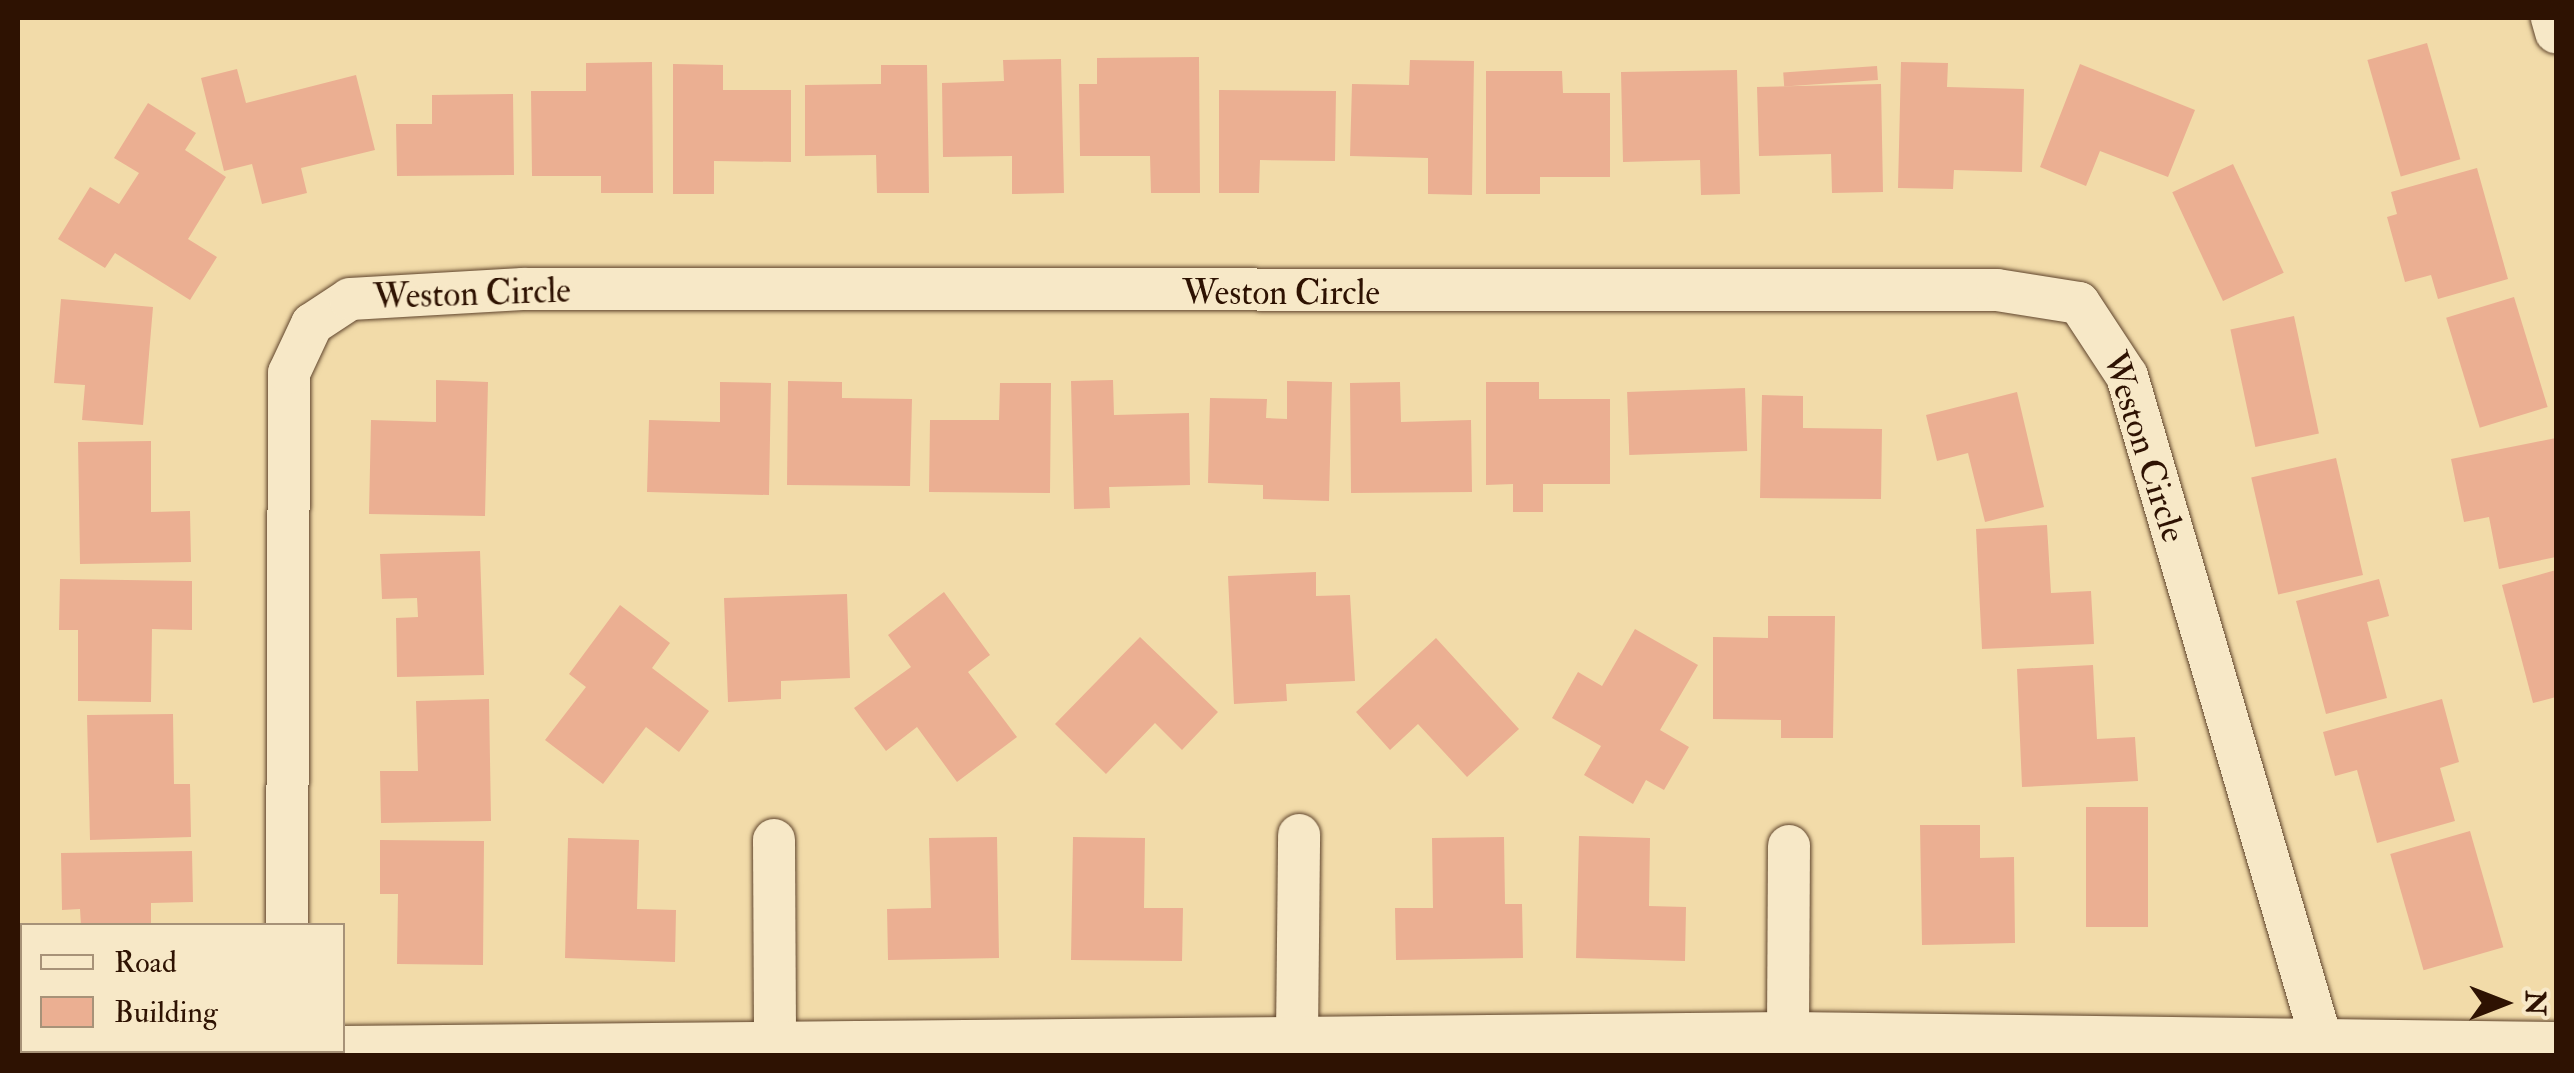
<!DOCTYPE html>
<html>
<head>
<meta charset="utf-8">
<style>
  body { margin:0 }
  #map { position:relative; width:2574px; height:1073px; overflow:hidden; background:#f2dba9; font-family:"IM FELL Double Pica",serif }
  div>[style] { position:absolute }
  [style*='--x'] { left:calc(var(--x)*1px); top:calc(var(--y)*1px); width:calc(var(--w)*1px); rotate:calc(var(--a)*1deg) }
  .building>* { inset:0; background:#ebaf92; transform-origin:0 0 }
  .roads { filter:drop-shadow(0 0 2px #5f442c) drop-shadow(0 0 2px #5f442c) }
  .street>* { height:42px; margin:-21px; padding:0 21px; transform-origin:21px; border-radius:21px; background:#f7e8c7 }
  span { translate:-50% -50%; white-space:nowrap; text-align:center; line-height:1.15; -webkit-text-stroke:8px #f7e8c7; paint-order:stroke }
  .street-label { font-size:35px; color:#2e1202 }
  .frame { position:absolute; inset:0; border:20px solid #2e1202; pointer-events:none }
  .legend { position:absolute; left:20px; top:923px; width:325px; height:130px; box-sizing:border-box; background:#f7e8c7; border:2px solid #a79278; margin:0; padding:12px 18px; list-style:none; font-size:30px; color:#2e1202 }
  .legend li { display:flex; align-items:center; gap:20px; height:50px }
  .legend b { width:50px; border:2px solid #a79278 }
  .north { position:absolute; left:2454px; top:953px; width:100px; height:100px; -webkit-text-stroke:8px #f7e8c7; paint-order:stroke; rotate:90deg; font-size:28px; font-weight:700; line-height:40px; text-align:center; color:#2e1202 }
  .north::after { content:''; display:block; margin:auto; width:35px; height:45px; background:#2e1202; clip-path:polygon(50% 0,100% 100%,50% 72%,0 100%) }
</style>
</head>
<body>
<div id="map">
  <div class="building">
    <div style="left:2427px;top:43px;width:121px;height:62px;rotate:74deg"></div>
    <div style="clip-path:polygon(1199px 57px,1200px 193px,1151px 193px,1150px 156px,1080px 156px,1079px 84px,1097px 84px,1097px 58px)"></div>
    <div style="clip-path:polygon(1061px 59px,1064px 193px,1012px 194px,1012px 156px,943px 157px,942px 83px,1004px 81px,1003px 60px)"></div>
    <div style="clip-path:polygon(1410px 60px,1474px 61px,1472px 195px,1428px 194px,1428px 158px,1350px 156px,1352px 84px,1409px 85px)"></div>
    <div style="clip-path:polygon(652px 62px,653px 193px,601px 193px,601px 176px,532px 176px,531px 91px,586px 91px,586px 63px)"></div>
    <div style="clip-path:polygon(1901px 62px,1948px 63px,1947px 87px,2024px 89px,2022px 172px,1954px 170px,1953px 189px,1898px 188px)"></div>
    <div style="clip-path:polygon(673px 64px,723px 65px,723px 90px,791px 90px,791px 162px,714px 161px,714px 194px,673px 194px)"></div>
    <div style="clip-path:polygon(2080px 64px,2195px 110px,2168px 177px,2100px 151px,2086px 186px,2040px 167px)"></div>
    <div style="clip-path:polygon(881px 65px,927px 65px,929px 193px,877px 193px,876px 155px,805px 156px,805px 85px,881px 84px)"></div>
    <div style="left:1877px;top:66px;width:14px;height:94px;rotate:86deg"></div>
    <div style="clip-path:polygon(237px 69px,246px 103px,356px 75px,375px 150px,301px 168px,307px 193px,262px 204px,252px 164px,224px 171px,201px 78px)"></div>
    <div style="clip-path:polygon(1737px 70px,1740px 194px,1701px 195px,1700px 160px,1623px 162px,1621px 72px)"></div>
    <div style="clip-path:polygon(1486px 71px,1562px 71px,1563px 93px,1610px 93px,1610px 177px,1540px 177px,1540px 194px,1486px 194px)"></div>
    <div style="clip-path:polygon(1881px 84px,1883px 192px,1832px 193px,1831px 154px,1759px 156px,1757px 87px)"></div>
    <div style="clip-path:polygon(1219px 90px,1336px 91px,1335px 161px,1260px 160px,1259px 193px,1219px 193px)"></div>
    <div style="clip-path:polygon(513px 94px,514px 175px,397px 176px,396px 124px,432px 124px,432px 95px)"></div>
    <div style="clip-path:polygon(148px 103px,196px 133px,185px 150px,226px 177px,188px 239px,217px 257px,190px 300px,115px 253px,105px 268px,58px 239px,90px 187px,119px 204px,139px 173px,114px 158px)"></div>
    <div style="left:2233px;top:164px;width:120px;height:67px;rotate:65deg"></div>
    <div style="clip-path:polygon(2477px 168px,2508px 279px,2438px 299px,2431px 275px,2405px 282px,2387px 217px,2397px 214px,2391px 192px)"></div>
    <div style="left:2514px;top:297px;width:115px;height:71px;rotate:73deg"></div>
    <div style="clip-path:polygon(61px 299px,153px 307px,143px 425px,82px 420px,85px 385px,54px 383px)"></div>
    <div style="left:2294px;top:316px;width:120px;height:65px;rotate:78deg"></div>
    <div style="clip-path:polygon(436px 380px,488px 382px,485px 516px,369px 514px,371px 420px,436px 422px)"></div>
    <div style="clip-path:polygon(1113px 380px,1114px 415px,1189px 413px,1190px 485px,1109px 487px,1110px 508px,1074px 509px,1071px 381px)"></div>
    <div style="clip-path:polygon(788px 381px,842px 382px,842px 398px,912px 399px,910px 486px,787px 485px)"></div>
    <div style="clip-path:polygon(1287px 381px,1332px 382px,1329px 501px,1263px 499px,1263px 485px,1208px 483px,1210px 398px,1267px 399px,1266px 418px,1287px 419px)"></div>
    <div style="clip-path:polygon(720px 382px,771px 383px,769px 495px,647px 492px,649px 420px,720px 422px)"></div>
    <div style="clip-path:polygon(1400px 382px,1401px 422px,1471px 420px,1472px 492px,1351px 493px,1350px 383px)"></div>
    <div style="clip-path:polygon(1486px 382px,1539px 382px,1539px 399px,1610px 399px,1610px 484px,1543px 484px,1543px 512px,1513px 512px,1513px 484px,1486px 485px)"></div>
    <div style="clip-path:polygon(1000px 383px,1051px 383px,1050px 493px,929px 492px,930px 420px,999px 420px)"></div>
    <div style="left:1745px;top:388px;width:63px;height:118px;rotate:88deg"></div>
    <div style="clip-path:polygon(2017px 392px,2044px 507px,1985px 522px,1968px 453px,1937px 461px,1926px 415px)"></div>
    <div style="clip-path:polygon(1762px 395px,1803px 396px,1803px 428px,1882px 429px,1881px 499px,1760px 498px)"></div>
    <div style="clip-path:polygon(2556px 438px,2556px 557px,2499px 569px,2489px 517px,2464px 522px,2451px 459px)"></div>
    <div style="clip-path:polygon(151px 441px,151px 512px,190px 511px,191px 562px,80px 564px,78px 442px)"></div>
    <div style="left:2336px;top:458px;width:120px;height:87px;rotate:77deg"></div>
    <div style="clip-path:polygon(2047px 525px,2051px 593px,2091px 591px,2094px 644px,1982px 649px,1976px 529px)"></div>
    <div style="clip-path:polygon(480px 551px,484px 675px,397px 677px,396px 618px,418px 617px,417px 598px,382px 599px,380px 554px)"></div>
    <div style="clip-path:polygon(2556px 570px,2556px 697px,2533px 703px,2502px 585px)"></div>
    <div style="clip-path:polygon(1316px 572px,1316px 596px,1350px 595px,1355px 681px,1286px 684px,1287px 701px,1234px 704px,1228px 576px)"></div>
    <div style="clip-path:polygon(60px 579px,192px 581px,192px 630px,152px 629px,151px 702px,78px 701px,78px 630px,59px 630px)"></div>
    <div style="clip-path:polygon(2379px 579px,2389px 616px,2367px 622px,2387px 698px,2326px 714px,2296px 601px)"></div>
    <div style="clip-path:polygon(944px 592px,990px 655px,968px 672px,1017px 737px,957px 782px,917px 727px,886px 751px,854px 708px,911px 667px,888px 635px)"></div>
    <div style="clip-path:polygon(847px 594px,850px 678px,781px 681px,781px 699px,728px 702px,724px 598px)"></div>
    <div style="clip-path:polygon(620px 605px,670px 643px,652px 668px,709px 711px,679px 752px,646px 727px,603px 784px,545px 740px,586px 687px,569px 674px)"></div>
    <div style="clip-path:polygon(1768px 616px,1835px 616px,1833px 738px,1781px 738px,1781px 720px,1713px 719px,1713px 637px,1768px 638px)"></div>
    <div style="clip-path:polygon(1635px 629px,1698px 665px,1660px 730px,1689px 747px,1664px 790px,1646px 780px,1633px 804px,1584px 775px,1601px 746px,1552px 718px,1578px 672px,1602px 686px)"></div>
    <div style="clip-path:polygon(1140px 637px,1218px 712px,1182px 750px,1155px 723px,1106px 774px,1055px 724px)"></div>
    <div style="clip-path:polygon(1436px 638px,1519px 729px,1467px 777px,1418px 724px,1390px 750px,1356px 712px)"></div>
    <div style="clip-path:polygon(2093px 665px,2097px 739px,2135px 737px,2138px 781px,2022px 787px,2017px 669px)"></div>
    <div style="clip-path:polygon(489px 699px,491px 821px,381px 823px,380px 771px,418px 771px,416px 701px)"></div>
    <div style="clip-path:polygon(2442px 699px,2459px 762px,2440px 768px,2455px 821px,2377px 843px,2357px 770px,2335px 776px,2323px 732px)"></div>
    <div style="clip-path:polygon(173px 714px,174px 784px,190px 784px,191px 837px,90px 840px,87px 715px)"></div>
    <div style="left:2086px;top:807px;width:62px;height:120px"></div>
    <div style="clip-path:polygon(1920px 825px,1980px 825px,1980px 858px,2014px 857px,2015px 943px,1922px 945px)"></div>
    <div style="left:2470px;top:831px;width:121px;height:83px;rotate:74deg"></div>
    <div style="clip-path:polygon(1579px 836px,1650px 838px,1649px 906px,1686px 907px,1685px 961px,1576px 958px)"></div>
    <div style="clip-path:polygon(997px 837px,999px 958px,888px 960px,887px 909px,931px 908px,929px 838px)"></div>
    <div style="clip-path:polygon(1073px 837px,1145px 838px,1144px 908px,1183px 908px,1182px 961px,1071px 960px)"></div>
    <div style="clip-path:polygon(1504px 837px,1505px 904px,1522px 904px,1523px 958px,1396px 960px,1395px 908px,1433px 908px,1432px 838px)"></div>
    <div style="clip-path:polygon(568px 838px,639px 840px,637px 909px,676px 910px,675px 962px,565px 958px)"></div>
    <div style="clip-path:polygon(380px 840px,484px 841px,483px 965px,397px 964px,398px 894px,380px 894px)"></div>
    <div style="clip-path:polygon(192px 851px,193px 902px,151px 903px,151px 926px,81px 926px,80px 909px,62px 910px,61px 853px)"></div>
  </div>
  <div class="roads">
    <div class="street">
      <div style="--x:2552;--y:18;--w:15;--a:74"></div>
      <div style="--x:774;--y:840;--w:196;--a:89.7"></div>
      <div style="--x:287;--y:926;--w:553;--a:-89.79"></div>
      <div style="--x:289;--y:373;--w:54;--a:-64.9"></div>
      <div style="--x:312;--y:324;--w:45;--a:-33.3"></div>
      <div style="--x:350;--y:299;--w:173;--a:-3.3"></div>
      <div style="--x:523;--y:289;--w:1474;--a:0.04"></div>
      <div style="--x:1997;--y:290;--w:83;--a:9"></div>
      <div style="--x:2079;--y:303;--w:87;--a:56.7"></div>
      <div style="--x:2127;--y:376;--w:698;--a:73.69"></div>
      <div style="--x:1788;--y:1033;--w:187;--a:-89.7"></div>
      <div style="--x:1297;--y:1036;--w:201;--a:-89.4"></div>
      <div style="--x:342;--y:1047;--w:1446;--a:-0.55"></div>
      <div style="--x:1788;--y:1033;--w:768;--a:0.75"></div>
      <div style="--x:18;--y:1054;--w:175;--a:-1.3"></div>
    </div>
  </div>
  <div class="street-label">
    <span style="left:1281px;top:293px">Weston Circle</span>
    <span style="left:472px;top:294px;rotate:-2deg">Weston Circle</span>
    <span style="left:2144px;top:447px;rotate:72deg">Weston Circle</span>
  </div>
  <div class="frame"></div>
  <ul class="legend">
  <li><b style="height:12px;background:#f7e8c7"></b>Road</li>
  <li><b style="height:28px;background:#ebaf92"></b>Building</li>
  </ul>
  <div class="north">N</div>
</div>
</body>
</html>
